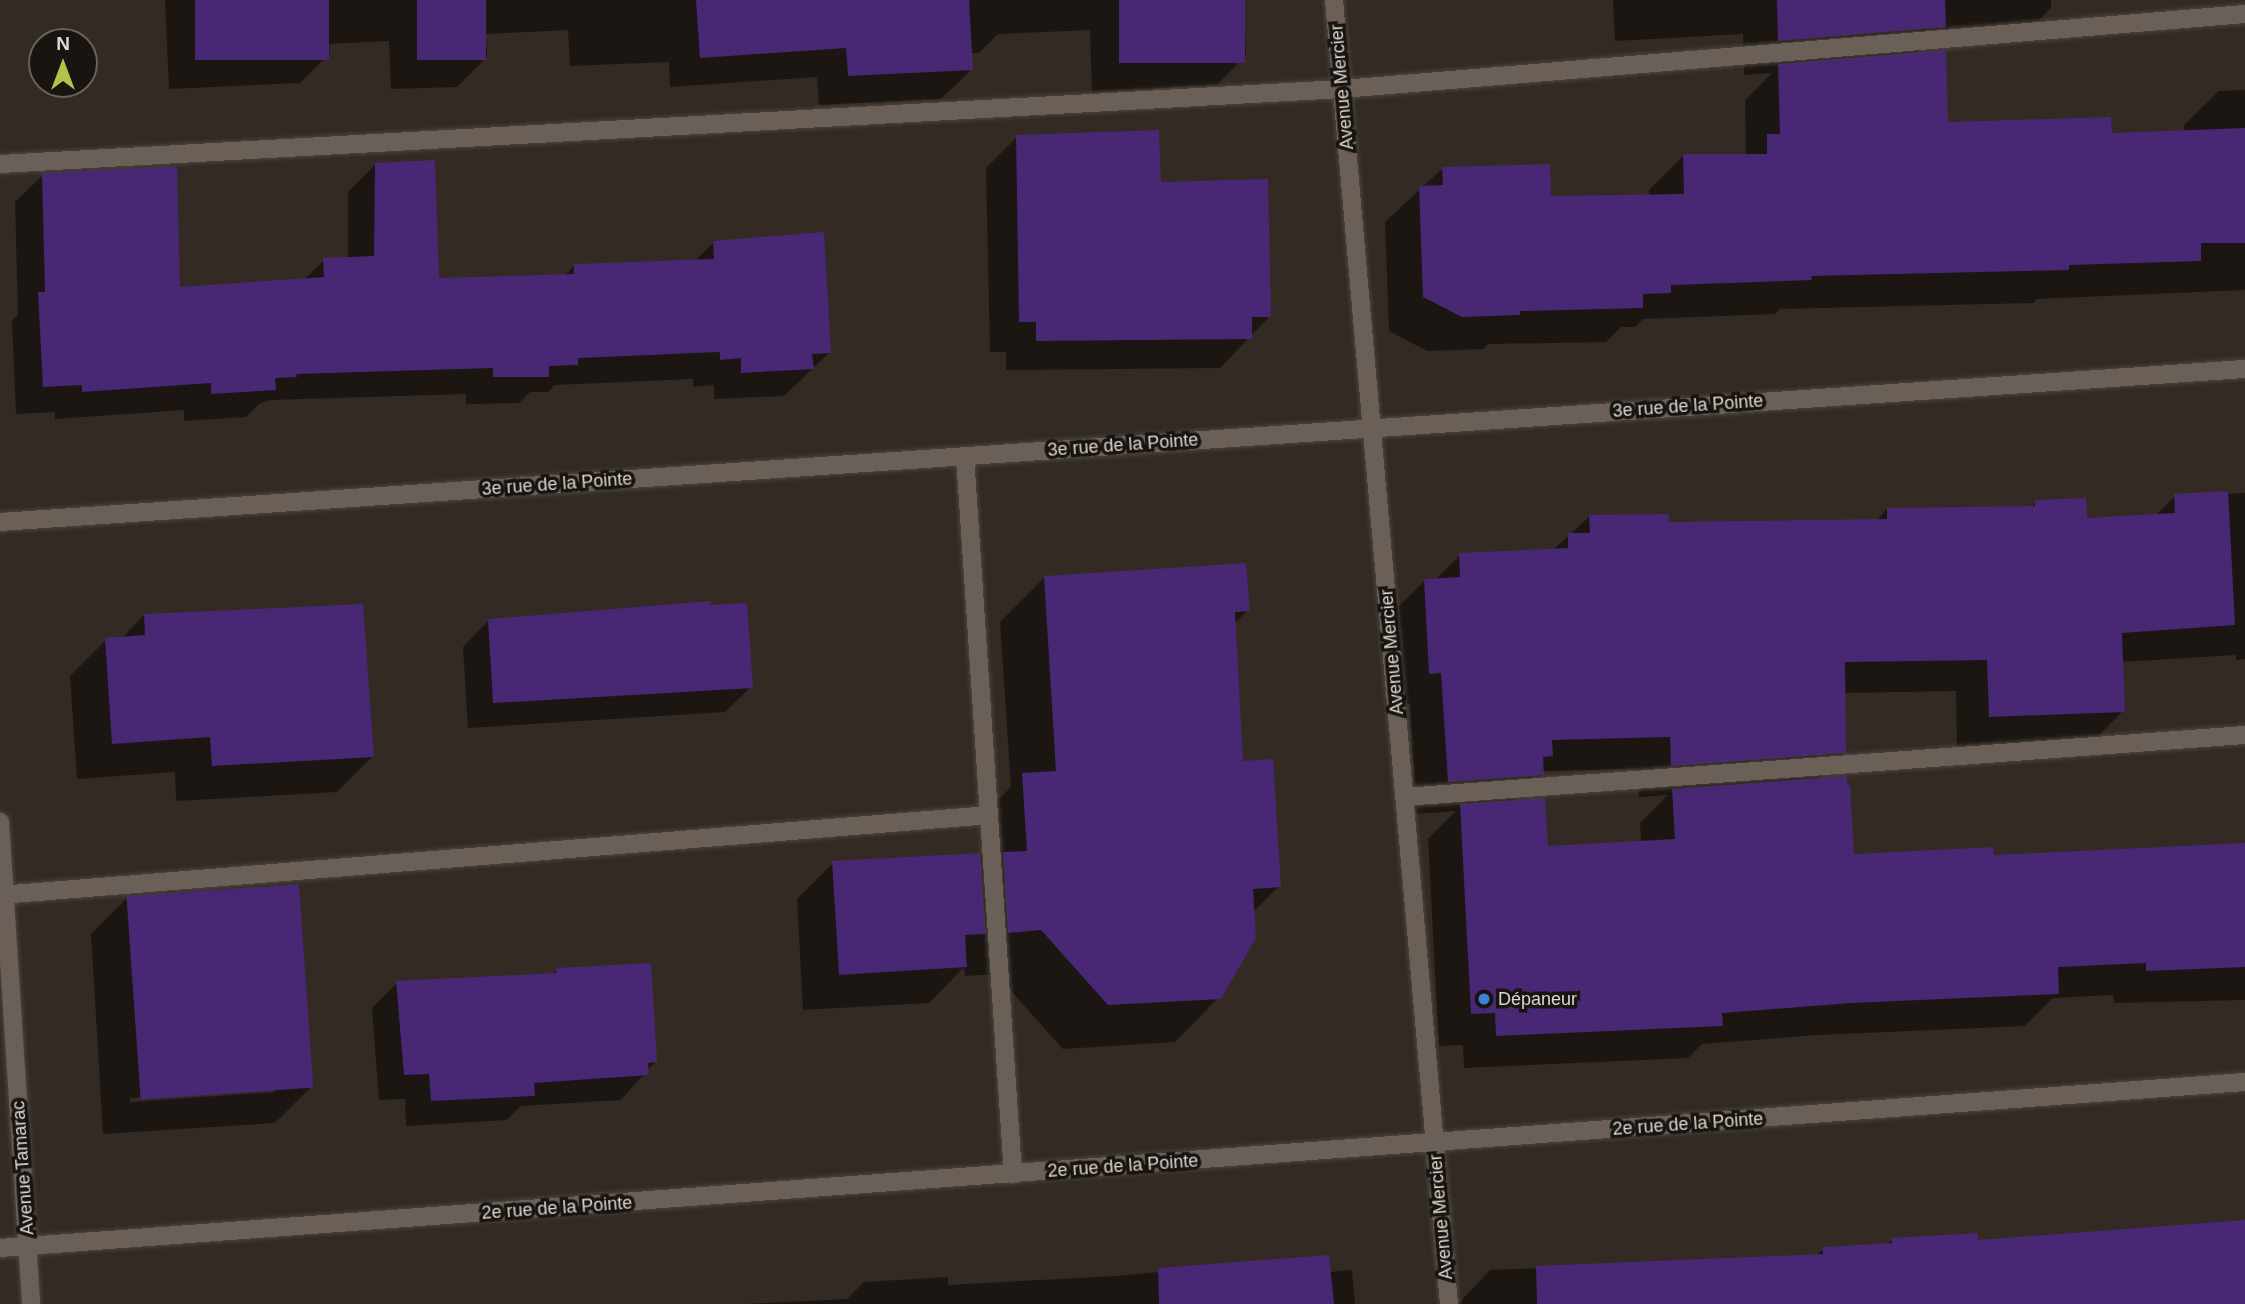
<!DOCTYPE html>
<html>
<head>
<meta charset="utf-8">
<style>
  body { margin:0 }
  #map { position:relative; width:2245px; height:1304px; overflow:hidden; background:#332a23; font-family:Arial,sans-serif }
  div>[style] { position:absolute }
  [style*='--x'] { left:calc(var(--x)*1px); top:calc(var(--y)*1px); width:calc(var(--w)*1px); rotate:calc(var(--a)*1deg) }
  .shadow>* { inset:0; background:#0007 }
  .building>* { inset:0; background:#482775; transform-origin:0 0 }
  .roads { filter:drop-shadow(0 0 2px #4d463f) drop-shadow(0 0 2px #4d463f) }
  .lane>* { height:18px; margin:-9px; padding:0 9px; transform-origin:9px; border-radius:9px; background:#6a6058 }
  .street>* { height:18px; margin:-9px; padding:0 9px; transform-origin:9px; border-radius:9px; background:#6a6058 }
  .secondary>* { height:18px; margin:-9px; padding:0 9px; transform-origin:9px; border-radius:9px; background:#6a6058 }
  .dots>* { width:19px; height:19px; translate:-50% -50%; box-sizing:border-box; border:4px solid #181410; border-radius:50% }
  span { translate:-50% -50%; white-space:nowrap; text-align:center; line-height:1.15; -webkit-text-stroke:7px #181410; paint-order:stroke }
  .street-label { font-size:18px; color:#ddd7d2 }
  .poi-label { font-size:18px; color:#ddd7d2 }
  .left { translate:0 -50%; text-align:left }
  .north { position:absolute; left:28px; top:28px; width:70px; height:70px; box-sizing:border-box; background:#181410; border:2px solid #67625e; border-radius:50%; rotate:0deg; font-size:19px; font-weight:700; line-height:28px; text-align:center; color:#ddd7d2 }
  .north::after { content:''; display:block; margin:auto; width:24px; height:32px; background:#b4c24a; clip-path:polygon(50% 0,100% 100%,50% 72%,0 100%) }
</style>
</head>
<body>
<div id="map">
  <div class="shadow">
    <div style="clip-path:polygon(165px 0,1244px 0,1246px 55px,1217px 85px,1092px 92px,1090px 30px,998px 34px,979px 53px,970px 53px,971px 70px,941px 99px,819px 105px,817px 77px,670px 87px,669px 62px,570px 66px,568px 30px,486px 34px,487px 57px,457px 87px,391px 89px,389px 41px,329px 44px,330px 53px,300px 83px,169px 89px)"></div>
    <div style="clip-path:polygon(1613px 0,2051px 0,2051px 8px,2017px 43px,1923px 47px,1916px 54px,1947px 124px,2110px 134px,2184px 132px,2184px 125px,2219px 91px,2245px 90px,2245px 290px,2037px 299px,2033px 303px,1780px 309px,1775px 314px,1643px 319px,1635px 327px,1621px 327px,1606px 342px,1488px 344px,1484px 349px,1427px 351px,1389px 331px,1385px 222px,1443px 168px,1549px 198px,1649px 196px,1649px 190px,1683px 156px,1746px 156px,1745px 100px,1772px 73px,1744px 75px,1743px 34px,1615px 41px)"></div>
    <div style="clip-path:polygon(1017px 137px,1269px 317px,1220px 368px,1006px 370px,1006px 352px,990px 352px,986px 168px)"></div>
    <div style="clip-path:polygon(376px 164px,437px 280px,564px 276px,574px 266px,695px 261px,713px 243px,829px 353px,784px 396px,714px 399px,714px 385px,693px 387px,693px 379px,555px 385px,548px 392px,530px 392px,519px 403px,466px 404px,466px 394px,270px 400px,259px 404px,246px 417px,184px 421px,184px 410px,55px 419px,55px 412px,16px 414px,12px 321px,18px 314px,15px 202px,43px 175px,179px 289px,304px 280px,324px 260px,348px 259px,348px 192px)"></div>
    <div style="clip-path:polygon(evenodd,2245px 493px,2245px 659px,2236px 660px,2236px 655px,2121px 662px,2123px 711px,2090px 744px,1957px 748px,1956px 691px,1844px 693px,1845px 752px,1817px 780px,1852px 855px,1992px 857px,2245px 845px,2245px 1000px,2114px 1003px,2113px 995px,2053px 998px,2025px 1026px,1818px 1035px,1702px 1044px,1688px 1058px,1464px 1068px,1463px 1045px,1439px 1046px,1428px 839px,1456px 811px,1416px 814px,1410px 704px,1397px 705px,1392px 613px,1425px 580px,1435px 580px,1460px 555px,1553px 550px,1590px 516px,1667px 524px,1876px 521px,1887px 509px,2030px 508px,2036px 502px,2086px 520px,2155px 516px,2175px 496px,2245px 493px,1638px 769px,1639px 797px,1668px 795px,1640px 823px,1641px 843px,1547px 848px,1515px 802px,1542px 775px,1542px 771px,1638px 769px)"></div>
    <div style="clip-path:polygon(1044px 578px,1248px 610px,1234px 624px,1242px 763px,1279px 886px,1252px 913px,1219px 997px,1175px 1042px,1063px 1049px,996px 974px,965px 976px,964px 967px,929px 1003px,803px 1010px,797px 899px,833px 863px,981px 855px,979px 819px,1011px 787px,1000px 622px)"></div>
    <div style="clip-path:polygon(144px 615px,373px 756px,337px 792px,176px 801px,175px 772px,77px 779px,70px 676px,106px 640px,121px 639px)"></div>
    <div style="clip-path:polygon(488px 621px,751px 687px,725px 712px,468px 728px,463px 647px)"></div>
    <div style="clip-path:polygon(evenodd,127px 898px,311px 1087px,275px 1123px,103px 1134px,91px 934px,127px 898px,275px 1089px,275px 1092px,130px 1102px,130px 1098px,275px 1089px)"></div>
    <div style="clip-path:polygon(557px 970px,656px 1061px,621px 1100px,521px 1106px,507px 1120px,406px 1126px,405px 1099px,379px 1100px,372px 1008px,397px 983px,552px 974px)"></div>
    <div style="clip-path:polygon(2245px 1221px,2245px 1304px,1458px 1304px,1490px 1270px,1815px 1257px,1823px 1249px,1887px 1245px,1892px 1239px,1976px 1242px)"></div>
    <div style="clip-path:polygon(1328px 1257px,1329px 1272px,1352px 1270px,1355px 1304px,744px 1304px,847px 1299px,864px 1282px,948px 1277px,948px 1285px,1115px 1276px)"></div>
  </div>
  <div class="building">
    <div style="left:195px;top:0;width:134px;height:60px"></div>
    <div style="left:417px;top:0;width:69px;height:60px"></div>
    <div style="clip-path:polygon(696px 0,969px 0,973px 70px,848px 76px,846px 48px,700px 58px)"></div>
    <div style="left:1119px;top:0;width:126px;height:63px"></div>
    <div style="clip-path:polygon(1777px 0,1945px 0,1946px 27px,1778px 41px)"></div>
    <div style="clip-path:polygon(1946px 50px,1948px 122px,2111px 117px,2112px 133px,2245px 128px,2245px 243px,2201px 243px,2201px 261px,2069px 265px,2069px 270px,1811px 276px,1812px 280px,1671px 285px,1671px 293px,1643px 294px,1643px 308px,1520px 311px,1520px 315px,1462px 317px,1423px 297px,1419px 186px,1443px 185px,1442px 167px,1550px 164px,1551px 196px,1684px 194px,1683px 154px,1767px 154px,1767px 134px,1780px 134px,1778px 64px)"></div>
    <div style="clip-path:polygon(1159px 130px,1161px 182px,1268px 179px,1271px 317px,1252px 317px,1252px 339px,1036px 341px,1036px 322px,1019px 322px,1016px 135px)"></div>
    <div style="clip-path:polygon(435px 160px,439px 278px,574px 274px,574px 264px,714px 259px,713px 241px,824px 232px,831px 353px,812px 354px,814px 369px,741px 373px,741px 358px,720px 360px,720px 352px,578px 358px,578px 365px,549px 366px,549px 377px,493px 377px,493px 368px,296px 374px,297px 377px,275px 378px,276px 390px,211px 394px,211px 383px,82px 392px,82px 385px,43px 387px,38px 292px,45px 292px,42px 173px,177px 166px,180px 287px,324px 277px,323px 258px,374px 256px,375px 163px)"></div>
    <div style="clip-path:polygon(2228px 491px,2235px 625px,2122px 633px,2125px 712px,1989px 717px,1987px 660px,1845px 662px,1846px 753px,1671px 766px,1670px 737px,1552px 740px,1553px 756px,1543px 757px,1544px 775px,1448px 782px,1441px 673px,1429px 674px,1424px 579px,1460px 577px,1459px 553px,1568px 548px,1568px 533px,1590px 533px,1589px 515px,1669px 514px,1669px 522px,1887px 519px,1887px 508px,2035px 506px,2035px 500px,2086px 498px,2087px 518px,2175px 513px,2174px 494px)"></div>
    <div style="clip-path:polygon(1246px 563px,1250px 611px,1235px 612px,1243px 761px,1273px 759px,1281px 887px,1253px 889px,1256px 938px,1221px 999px,1108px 1005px,1041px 930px,1008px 933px,1003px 852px,1027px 851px,1022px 773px,1056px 771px,1044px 576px)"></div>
    <div style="clip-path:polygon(710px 601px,710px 605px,747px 603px,753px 688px,493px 703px,488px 619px)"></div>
    <div style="clip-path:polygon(363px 604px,374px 757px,212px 766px,210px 737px,112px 744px,105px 638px,145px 635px,144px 614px)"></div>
    <div style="clip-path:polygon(1847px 776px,1847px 785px,1850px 785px,1854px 854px,1993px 847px,1994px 855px,2245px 843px,2245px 967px,2146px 971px,2146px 963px,2058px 967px,2059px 994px,1852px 1003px,1722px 1013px,1723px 1026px,1496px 1036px,1495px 1013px,1471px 1014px,1460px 804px,1545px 798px,1548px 846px,1675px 839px,1672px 789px)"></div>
    <div style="clip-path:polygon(980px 853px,986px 934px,965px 935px,967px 967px,839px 975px,832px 861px)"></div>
    <div style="left:299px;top:884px;width:204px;height:173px;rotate:86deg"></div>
    <div style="clip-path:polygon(651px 963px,657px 1062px,648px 1063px,649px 1075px,534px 1083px,535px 1096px,431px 1101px,429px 1074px,404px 1075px,396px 981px,556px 973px,556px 968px)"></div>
    <div style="clip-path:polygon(2245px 1220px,2245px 1304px,1537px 1304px,1536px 1266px,1823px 1254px,1822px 1247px,1892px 1243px,1891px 1238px,1978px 1233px,1978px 1240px)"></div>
    <div style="clip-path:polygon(1329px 1255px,1334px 1304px,1159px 1304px,1158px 1268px)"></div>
  </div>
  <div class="roads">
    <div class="lane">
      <div style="--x:0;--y:164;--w:1344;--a:-3.2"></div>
      <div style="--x:1342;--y:89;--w:906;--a:-4.75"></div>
      <div style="--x:965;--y:456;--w:720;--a:86.18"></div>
      <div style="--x:1404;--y:797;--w:843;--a:-4.22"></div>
      <div style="--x:0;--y:895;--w:992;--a:-4.62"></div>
    </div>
    <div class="street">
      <div style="--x:1334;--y:0;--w:1309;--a:84.96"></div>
      <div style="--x:0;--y:822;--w:483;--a:86.3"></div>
      <div style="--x:0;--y:1248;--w:2251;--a:-4.23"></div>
    </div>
    <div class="secondary">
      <div style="--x:0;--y:522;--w:2250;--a:-3.9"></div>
    </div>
  </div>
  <div class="dots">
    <div style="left:1484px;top:999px;background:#3f7fe0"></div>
  </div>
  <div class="street-label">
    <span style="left:1342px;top:87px;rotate:-95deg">Avenue Mercier</span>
    <span style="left:1688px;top:406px;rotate:-4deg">3e rue de la Pointe</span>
    <span style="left:1123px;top:445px;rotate:-4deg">3e rue de la Pointe</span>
    <span style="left:557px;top:484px;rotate:-4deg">3e rue de la Pointe</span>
    <span style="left:1392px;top:652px;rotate:-95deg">Avenue Mercier</span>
    <span style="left:1688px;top:1124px;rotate:-4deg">2e rue de la Pointe</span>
    <span style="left:1123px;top:1166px;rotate:-4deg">2e rue de la Pointe</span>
    <span style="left:23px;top:1168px;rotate:-94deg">Avenue Tamarac</span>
    <span style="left:557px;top:1208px;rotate:-4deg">2e rue de la Pointe</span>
    <span style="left:1441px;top:1217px;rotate:-95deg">Avenue Mercier</span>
  </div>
  <div class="poi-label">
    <span class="left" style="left:1498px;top:999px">Dépaneur</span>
  </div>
  <div class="north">N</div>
</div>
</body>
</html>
